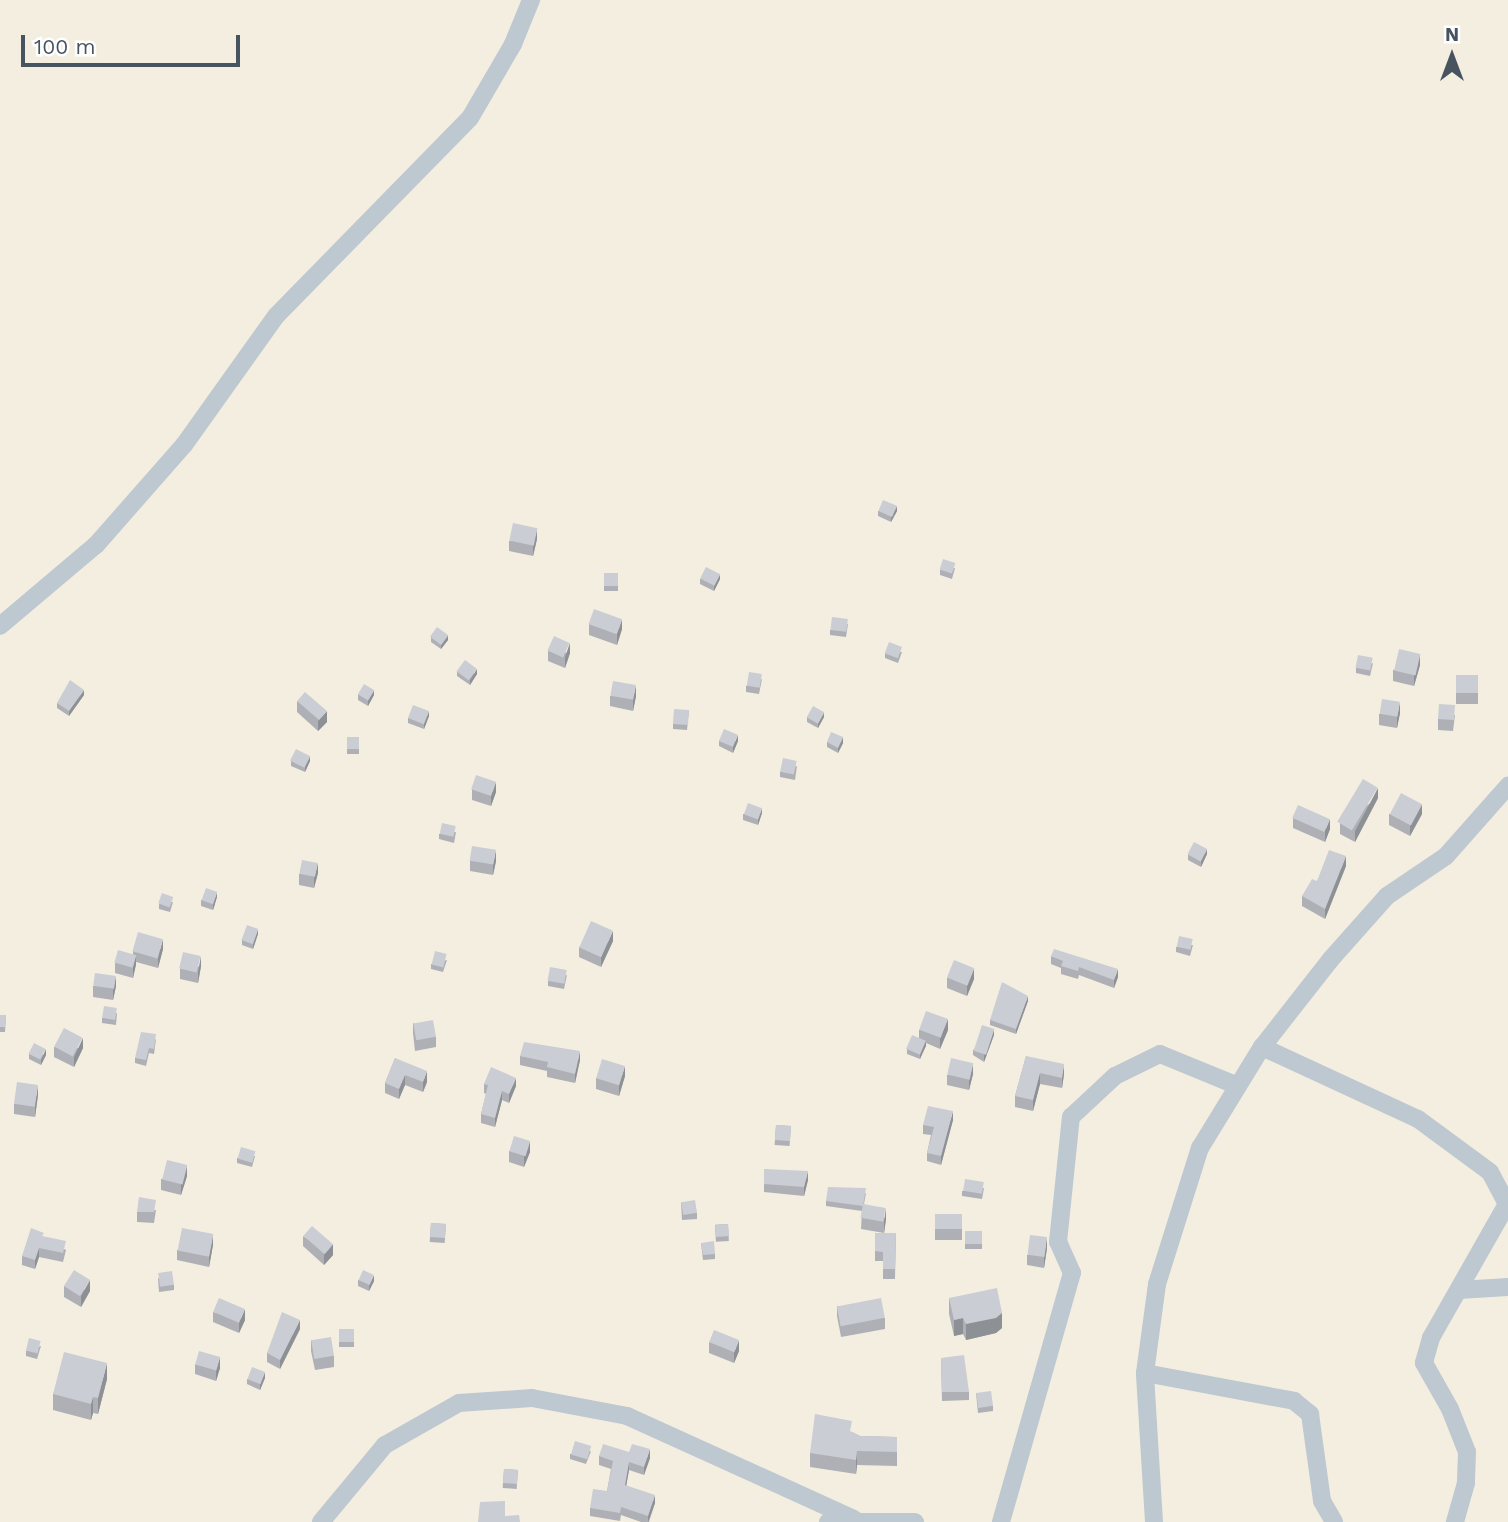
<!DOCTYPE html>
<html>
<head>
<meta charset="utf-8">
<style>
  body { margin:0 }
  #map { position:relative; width:1508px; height:1522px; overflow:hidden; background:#f3f0f0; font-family:"Work Sans",sans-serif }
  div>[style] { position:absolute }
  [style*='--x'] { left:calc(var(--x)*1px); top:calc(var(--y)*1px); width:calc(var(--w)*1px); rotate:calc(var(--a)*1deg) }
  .sand>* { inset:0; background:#f4eee1; transform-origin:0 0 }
  .minor>* { height:18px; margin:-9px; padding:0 9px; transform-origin:9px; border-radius:9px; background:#bec8d0 }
  .wall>* { inset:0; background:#aeb0b5; transform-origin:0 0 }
  .shaded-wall>* { inset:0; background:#8d9094 }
  .building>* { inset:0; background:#cacdd3; transform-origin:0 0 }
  span { translate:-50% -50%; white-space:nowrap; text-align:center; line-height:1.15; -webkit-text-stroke:5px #fff; paint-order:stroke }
  .north { position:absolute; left:1417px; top:21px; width:70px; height:70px; -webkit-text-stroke:5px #fff; paint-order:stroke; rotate:0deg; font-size:19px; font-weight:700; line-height:28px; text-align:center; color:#47545f }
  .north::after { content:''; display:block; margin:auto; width:24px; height:32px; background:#47545f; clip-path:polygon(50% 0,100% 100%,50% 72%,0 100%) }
  .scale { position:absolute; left:21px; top:35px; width:219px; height:32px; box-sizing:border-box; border:4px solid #47545f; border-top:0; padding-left:9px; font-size:21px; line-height:24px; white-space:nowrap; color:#47545f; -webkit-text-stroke:5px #fff; paint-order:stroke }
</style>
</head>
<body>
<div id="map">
  <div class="sand">
    <div style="left:0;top:0;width:1508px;height:1522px"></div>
  </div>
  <div class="minor">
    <div style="--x:0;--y:626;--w:126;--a:-40.2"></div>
    <div style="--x:96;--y:545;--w:133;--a:-48.7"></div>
    <div style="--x:184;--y:445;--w:158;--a:-54.5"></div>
    <div style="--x:276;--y:316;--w:277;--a:-45.6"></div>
    <div style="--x:470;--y:118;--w:86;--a:-59.8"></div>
    <div style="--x:513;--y:44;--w:48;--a:-67.8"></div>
    <div style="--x:1262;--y:1047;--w:172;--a:24.8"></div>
    <div style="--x:1418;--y:1119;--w:89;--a:36.4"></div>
    <div style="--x:1490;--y:1172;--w:36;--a:62"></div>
    <div style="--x:1507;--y:1204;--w:154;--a:119.6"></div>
    <div style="--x:1431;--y:1338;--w:26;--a:106"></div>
    <div style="--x:1424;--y:1363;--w:53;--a:60.5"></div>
    <div style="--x:1450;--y:1409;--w:46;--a:68.4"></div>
    <div style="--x:1467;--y:1452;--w:31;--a:92"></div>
    <div style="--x:1466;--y:1483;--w:41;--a:105.8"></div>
    <div style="--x:1459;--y:1290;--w:49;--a:-3.5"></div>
    <div style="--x:1145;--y:1373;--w:152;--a:10.6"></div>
    <div style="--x:1294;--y:1401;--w:21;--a:39"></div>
    <div style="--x:1310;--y:1414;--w:88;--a:82.1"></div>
    <div style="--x:1322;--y:1501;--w:24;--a:60"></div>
    <div style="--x:321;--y:1522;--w:100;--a:-50.3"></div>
    <div style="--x:385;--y:1445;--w:85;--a:-29.6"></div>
    <div style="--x:459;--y:1403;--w:73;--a:-3.9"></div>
    <div style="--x:532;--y:1398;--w:97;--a:10.7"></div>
    <div style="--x:627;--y:1416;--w:249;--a:24.4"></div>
    <div style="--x:828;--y:1522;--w:87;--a:0"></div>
    <div style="--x:1001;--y:1522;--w:259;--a:-74.1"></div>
    <div style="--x:1072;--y:1273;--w:34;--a:-114"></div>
    <div style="--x:1058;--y:1242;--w:126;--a:-84.1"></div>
    <div style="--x:1071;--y:1117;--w:60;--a:-43"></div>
    <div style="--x:1115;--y:1076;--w:50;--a:-26.1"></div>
    <div style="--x:1160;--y:1054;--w:84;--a:22.3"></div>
    <div style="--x:1154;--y:1522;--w:149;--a:-93.5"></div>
    <div style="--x:1145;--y:1373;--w:90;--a:-82.3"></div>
    <div style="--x:1157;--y:1284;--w:143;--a:-72.5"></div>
    <div style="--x:1200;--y:1148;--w:119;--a:-58.5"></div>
    <div style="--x:1262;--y:1047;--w:112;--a:-51.9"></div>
    <div style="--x:1331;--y:959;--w:84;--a:-48.4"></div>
    <div style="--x:1387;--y:896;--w:71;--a:-34.1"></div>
    <div style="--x:1446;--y:856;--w:94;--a:-48.5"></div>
  </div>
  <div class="wall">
    <div style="clip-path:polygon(878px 511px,897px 511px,891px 522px,878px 516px)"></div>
    <div style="clip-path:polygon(537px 539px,533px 556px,509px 551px,509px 541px)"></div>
    <div style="clip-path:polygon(955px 568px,952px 579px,940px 575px,940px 570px)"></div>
    <div style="left:604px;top:573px;width:14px;height:18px"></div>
    <div style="clip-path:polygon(700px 579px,720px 579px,714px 591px,700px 584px)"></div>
    <div style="clip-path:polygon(589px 624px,622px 629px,617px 645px,589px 635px)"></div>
    <div style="clip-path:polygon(848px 624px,846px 637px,830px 635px,830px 630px)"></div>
    <div style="clip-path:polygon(431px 637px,448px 640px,441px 649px,431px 642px)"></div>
    <div style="clip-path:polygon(548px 651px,570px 653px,565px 668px,548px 661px)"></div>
    <div style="clip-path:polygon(902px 652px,898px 663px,885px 658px,885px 653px)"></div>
    <div style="clip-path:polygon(1373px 663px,1370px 676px,1356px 673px,1356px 668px)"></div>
    <div style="clip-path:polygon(1420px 665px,1414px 686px,1393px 681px,1393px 670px)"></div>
    <div style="clip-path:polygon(457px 671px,477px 674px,470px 685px,457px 676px)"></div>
    <div style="left:1456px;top:675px;width:22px;height:29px"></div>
    <div style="clip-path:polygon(762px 679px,759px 694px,746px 692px,746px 686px)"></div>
    <div style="clip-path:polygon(358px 694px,374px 695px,368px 706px,358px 700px)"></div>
    <div style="clip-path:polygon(84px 695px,69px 716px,57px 708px,57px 703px)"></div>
    <div style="clip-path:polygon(610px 696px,636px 696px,633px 711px,610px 706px)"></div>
    <div style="clip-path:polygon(297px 701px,327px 722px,318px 731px,297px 712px)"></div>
    <div style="clip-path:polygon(689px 710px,687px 730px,673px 729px,673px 724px)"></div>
    <div style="clip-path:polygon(1400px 713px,1397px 728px,1379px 725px,1379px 714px)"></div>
    <div style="clip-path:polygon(1455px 715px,1453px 731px,1438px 730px,1438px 719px)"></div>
    <div style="clip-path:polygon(429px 716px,424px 729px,408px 723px,408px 718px)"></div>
    <div style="clip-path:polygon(807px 717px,824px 717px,818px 728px,807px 722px)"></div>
    <div style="left:347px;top:737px;width:12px;height:17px"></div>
    <div style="clip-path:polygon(719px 741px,738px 741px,733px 753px,719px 746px)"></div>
    <div style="clip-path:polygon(827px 742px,843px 743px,838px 753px,827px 747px)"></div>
    <div style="clip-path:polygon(291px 761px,310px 761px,305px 772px,291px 766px)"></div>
    <div style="clip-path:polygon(797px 766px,795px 780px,780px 777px,780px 772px)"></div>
    <div style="clip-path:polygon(472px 789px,496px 792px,491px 806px,472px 800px)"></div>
    <div style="clip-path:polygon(1378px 798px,1355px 842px,1340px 834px,1340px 823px)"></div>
    <div style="clip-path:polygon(762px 813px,758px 825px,743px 820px,743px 814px)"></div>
    <div style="clip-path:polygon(1389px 814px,1422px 814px,1410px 836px,1389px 825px)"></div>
    <div style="clip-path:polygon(1293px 818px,1330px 829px,1325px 842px,1293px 828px)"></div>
    <div style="clip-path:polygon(456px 832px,454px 843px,439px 839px,439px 834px)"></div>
    <div style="clip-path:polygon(1207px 854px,1201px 867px,1188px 860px,1188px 855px)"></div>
    <div style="clip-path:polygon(470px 861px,496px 861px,493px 875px,470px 871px)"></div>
    <div style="clip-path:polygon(1346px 866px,1325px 919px,1302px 906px,1302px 896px,1317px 881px)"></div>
    <div style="clip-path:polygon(318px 873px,314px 888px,299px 885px,299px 874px)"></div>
    <div style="clip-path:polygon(217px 897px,213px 910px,201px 906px,201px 900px)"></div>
    <div style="clip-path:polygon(173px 902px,170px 912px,159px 909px,159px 904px)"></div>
    <div style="clip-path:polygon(258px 934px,253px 949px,242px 945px,242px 940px)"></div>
    <div style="clip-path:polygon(613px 941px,601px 967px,579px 957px,579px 947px)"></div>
    <div style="clip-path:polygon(1193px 945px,1190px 956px,1176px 952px,1176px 947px)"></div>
    <div style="clip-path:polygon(163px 949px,158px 968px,136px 962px,133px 978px,115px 973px,115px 963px,133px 954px,133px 951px)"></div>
    <div style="clip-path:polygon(1051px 956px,1118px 977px,1114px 988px,1079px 975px,1078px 979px,1061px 974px,1061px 968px,1051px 964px)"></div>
    <div style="clip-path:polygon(447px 960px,443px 972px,431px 969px,431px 964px)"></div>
    <div style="clip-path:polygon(201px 966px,198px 983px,180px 979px,180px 969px)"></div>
    <div style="clip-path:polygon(567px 975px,564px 989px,548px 986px,548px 981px)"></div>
    <div style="clip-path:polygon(947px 978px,974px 979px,967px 996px,947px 988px)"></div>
    <div style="clip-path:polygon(93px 986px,116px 986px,113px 1000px,93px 997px)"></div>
    <div style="clip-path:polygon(1028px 1001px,1016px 1034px,990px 1025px,990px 1020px)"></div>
    <div style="clip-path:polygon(117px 1013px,116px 1025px,102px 1023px,102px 1018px)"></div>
    <div style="clip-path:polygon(0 1015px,6px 1015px,5px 1032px,0 1032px)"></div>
    <div style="clip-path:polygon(413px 1023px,436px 1037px,436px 1047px,415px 1051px,413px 1033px)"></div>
    <div style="clip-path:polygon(919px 1030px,948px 1030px,940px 1049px,926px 1043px,920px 1059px,907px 1054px,907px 1049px,919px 1038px)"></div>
    <div style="clip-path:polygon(994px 1035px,984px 1062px,973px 1055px,973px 1050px)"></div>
    <div style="clip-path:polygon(156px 1039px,154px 1054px,149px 1053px,146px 1066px,135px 1063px,135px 1058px)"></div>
    <div style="clip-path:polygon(54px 1047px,83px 1048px,74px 1067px,54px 1057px)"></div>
    <div style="clip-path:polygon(29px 1054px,46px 1055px,41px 1065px,29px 1059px)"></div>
    <div style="clip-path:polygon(520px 1056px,580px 1060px,575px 1083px,547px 1077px,547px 1071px,520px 1065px)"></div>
    <div style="clip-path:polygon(1026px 1056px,1064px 1074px,1062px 1088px,1040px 1084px,1033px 1111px,1015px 1107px,1015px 1096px)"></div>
    <div style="clip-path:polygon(395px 1058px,427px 1082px,423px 1092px,405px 1085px,399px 1099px,385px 1093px,385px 1083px)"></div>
    <div style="clip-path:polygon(973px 1074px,969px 1090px,947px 1085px,947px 1075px)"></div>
    <div style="clip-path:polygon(625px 1076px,619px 1096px,596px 1089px,596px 1078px)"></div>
    <div style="clip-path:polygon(484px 1084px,516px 1086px,509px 1103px,502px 1100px,495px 1127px,481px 1123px,481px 1114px,486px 1094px,484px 1093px)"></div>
    <div style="clip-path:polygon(38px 1095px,35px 1117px,14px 1114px,14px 1104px)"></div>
    <div style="clip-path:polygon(953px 1120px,941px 1165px,927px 1161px,927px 1153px,931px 1135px,923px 1134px,923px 1125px)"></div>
    <div style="left:776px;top:1125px;width:15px;height:20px;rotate:4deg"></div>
    <div style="clip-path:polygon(509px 1151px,530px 1152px,524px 1167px,509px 1162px)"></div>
    <div style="clip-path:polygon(255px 1156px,252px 1167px,237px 1163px,237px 1158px)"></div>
    <div style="clip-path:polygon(764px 1169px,808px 1180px,804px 1196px,764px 1192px)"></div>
    <div style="clip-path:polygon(187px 1176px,181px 1195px,161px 1190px,161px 1179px)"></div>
    <div style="clip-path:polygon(984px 1188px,982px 1199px,962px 1196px,962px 1191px)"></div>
    <div style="clip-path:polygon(866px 1193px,864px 1204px,886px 1219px,884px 1233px,861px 1229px,862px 1211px,826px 1206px,826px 1201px)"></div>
    <div style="clip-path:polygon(681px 1202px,697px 1213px,697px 1219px,682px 1220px)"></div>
    <div style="clip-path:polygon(156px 1210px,154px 1223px,137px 1222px,137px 1212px)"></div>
    <div style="left:935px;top:1214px;width:27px;height:26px"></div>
    <div style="left:431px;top:1223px;width:15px;height:19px;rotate:4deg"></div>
    <div style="left:728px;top:1224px;width:17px;height:13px;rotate:87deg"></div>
    <div style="left:965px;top:1231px;width:17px;height:18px"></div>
    <div style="clip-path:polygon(875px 1233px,896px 1233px,895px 1279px,883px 1279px,883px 1261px,875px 1261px)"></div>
    <div style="clip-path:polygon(303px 1236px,333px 1255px,324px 1265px,303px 1246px)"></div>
    <div style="clip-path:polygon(44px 1237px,66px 1250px,63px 1262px,39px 1257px,35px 1269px,22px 1265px,22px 1256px)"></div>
    <div style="clip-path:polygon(701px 1243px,715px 1254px,715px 1259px,703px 1260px)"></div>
    <div style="clip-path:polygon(213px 1245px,209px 1267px,177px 1260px,177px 1250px)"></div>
    <div style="clip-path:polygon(1047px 1248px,1044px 1268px,1027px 1265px,1027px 1255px)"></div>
    <div style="clip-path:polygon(158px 1278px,174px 1285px,174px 1290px,159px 1292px)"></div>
    <div style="clip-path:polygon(358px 1280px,374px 1281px,369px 1291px,358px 1286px)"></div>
    <div style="clip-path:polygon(64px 1286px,90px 1291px,81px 1307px,64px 1297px)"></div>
    <div style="clip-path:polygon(949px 1298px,1002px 1328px,996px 1333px,966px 1340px,963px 1334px,954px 1336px,949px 1314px)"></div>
    <div style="clip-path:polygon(837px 1306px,885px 1318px,885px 1329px,841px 1337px,837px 1316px)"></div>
    <div style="clip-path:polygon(213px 1312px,245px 1320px,239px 1333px,213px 1322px)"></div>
    <div style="clip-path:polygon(300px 1329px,280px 1369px,267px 1362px,267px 1353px)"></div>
    <div style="left:339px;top:1329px;width:15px;height:18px"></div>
    <div style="clip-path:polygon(311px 1340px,334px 1356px,334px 1367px,315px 1370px,311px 1351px)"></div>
    <div style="clip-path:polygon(709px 1342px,739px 1351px,734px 1363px,709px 1353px)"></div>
    <div style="clip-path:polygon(41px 1346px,37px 1359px,26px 1356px,26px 1351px)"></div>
    <div style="clip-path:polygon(941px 1358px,969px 1392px,969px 1400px,942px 1401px)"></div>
    <div style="clip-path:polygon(195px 1364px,220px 1368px,216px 1381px,195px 1374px)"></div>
    <div style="clip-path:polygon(265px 1378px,260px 1390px,247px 1384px,247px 1379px)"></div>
    <div style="clip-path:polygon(107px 1379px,98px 1414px,93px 1413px,91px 1420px,53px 1410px,53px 1394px)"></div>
    <div style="clip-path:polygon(976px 1393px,993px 1406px,993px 1411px,978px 1413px)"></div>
    <div style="clip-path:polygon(852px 1432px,860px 1436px,897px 1437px,897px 1466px,857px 1465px,856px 1474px,810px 1467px,810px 1453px)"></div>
    <div style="clip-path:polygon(591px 1451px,586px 1464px,570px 1459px,570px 1454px)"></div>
    <div style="clip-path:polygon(599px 1456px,650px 1458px,644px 1475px,629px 1470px,626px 1485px,655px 1503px,649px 1522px,641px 1522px,621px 1515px,620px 1521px,590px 1516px,590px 1508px,607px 1491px,611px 1469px,599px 1465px)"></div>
    <div style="left:504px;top:1469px;width:14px;height:19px;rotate:4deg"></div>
  </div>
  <div class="shaded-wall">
    <div style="clip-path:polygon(897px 506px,897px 511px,891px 522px,891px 517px)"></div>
    <div style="clip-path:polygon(537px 528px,537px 539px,533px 556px,533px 546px)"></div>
    <div style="clip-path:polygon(720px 574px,720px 579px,714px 591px,714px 586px)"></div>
    <div style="clip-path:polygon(622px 619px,622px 629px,617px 645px,617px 634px)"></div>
    <div style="clip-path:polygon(448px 635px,448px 640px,441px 649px,441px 644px)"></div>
    <div style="clip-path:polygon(570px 643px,570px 653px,565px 668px,565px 657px)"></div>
    <div style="clip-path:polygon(1420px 654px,1420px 665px,1414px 686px,1414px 676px)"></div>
    <div style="clip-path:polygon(477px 669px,477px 674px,470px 685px,470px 680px)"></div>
    <div style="clip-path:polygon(636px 685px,636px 696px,633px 711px,633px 700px)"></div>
    <div style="clip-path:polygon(84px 690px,84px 695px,69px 716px,69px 711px)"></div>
    <div style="clip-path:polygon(374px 690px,374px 695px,368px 706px,368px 700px)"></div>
    <div style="clip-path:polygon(1400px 702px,1400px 713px,1397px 728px,1397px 718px)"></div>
    <div style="clip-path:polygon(327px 711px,327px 722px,318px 731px,318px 721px)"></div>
    <div style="clip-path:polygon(429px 711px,429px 716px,424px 729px,424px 724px)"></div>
    <div style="clip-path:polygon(824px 712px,824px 717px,818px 728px,818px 723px)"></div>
    <div style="clip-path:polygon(738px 735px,738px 741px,733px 753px,733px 747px)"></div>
    <div style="clip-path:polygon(843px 737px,843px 743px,838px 753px,838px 748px)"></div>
    <div style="clip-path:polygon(310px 756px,310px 761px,305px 772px,305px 767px)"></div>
    <div style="clip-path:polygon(496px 782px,496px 792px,491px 806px,491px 796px)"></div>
    <div style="clip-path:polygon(1378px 788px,1378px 798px,1355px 842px,1355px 831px)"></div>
    <div style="clip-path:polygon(1422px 804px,1422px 814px,1410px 836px,1410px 825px)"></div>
    <div style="clip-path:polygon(762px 808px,762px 813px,758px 825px,758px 820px)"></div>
    <div style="clip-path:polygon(1330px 819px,1330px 829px,1325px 842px,1325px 831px)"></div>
    <div style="clip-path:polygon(1207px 849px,1207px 854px,1201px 867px,1201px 861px)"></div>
    <div style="clip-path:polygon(496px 850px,496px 861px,493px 875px,493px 865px)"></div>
    <div style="clip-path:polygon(1346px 856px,1346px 866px,1325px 919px,1325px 909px)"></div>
    <div style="clip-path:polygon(318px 863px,318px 873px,314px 888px,314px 878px)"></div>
    <div style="clip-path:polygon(217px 892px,217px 897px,213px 910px,213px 905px)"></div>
    <div style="clip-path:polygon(258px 929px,258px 934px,253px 949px,253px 944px)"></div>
    <div style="clip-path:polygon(613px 931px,613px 941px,601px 967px,601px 957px)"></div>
    <div style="clip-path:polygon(163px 939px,163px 949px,158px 968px,158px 958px)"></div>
    <div style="clip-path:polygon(136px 955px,136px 965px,133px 978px,133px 967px)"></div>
    <div style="clip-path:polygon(201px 956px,201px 966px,198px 983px,198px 972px)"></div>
    <div style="clip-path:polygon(974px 968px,974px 979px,967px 996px,967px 986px)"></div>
    <div style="clip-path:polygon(1118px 969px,1118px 977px,1114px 988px,1114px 980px)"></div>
    <div style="clip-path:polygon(116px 976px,116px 986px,113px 1000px,113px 990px)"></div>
    <div style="clip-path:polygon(1028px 996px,1028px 1001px,1016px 1034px,1016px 1029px)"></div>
    <div style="clip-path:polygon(948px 1019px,948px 1030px,940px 1049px,940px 1038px)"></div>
    <div style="clip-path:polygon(994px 1029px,994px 1035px,984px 1062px,984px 1056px)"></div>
    <div style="clip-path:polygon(83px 1038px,83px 1048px,74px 1067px,74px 1057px)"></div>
    <div style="clip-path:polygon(926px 1041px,926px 1046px,920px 1059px,920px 1054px)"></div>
    <div style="clip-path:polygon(46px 1049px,46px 1055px,41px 1065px,41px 1060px)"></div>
    <div style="clip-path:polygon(580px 1051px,580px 1060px,575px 1083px,575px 1074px)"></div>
    <div style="clip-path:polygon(973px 1063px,973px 1074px,969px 1090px,969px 1080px)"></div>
    <div style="clip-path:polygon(1064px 1064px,1064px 1074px,1062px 1088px,1062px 1078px)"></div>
    <div style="clip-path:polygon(625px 1066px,625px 1076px,619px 1096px,619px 1085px)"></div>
    <div style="clip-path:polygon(427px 1071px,427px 1082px,423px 1092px,423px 1082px)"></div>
    <div style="clip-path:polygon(1040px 1073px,1040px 1084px,1033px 1111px,1033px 1100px)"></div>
    <div style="clip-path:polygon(405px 1075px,405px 1085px,399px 1099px,399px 1089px)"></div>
    <div style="clip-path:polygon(516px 1078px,516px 1086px,509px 1103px,509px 1094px)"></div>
    <div style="clip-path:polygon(38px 1085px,38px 1095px,35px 1117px,35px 1106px)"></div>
    <div style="clip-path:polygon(502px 1091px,502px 1100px,495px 1127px,495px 1118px)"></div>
    <div style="clip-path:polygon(953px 1111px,953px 1120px,941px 1165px,941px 1156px)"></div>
    <div style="clip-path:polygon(530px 1141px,530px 1152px,524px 1167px,524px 1157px)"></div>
    <div style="clip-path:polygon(187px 1165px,187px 1176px,181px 1195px,181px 1185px)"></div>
    <div style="clip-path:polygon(808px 1171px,808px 1180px,804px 1196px,804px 1187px)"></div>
    <div style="clip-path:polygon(886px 1208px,886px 1219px,884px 1233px,884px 1222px)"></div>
    <div style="clip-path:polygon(213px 1234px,213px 1245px,209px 1267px,209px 1256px)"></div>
    <div style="clip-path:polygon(1047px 1237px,1047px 1248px,1044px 1268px,1044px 1257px)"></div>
    <div style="clip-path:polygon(333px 1244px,333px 1255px,324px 1265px,324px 1254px)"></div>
    <div style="clip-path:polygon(39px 1248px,39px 1257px,35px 1269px,35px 1260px)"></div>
    <div style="clip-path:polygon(374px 1275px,374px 1281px,369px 1291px,369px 1286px)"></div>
    <div style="clip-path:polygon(90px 1280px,90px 1291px,81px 1307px,81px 1296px)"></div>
    <div style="clip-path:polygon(245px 1309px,245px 1320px,239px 1333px,239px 1323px)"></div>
    <div style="clip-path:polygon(1002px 1313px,1002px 1328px,996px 1333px,966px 1340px,966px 1324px)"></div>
    <div style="clip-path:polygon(963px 1318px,963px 1334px,954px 1336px,954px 1320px)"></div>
    <div style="clip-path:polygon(300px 1320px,300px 1329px,280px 1369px,280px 1360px)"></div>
    <div style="clip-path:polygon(739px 1340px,739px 1351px,734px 1363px,734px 1353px)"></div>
    <div style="clip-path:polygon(220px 1357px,220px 1368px,216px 1381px,216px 1370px)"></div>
    <div style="clip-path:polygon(107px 1363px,107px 1379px,98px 1414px,98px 1398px)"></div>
    <div style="clip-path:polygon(265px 1372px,265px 1378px,260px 1390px,260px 1384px)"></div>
    <div style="clip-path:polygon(93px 1397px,93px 1413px,91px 1420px,91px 1404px)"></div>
    <div style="clip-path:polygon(650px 1449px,650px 1458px,644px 1475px,644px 1467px)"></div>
    <div style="clip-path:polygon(857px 1451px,857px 1465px,856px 1474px,856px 1460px)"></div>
    <div style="clip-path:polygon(629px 1462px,629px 1470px,625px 1493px,625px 1485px)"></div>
    <div style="clip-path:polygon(655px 1495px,655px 1503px,648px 1522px,648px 1516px)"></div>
  </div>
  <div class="building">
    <div style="left:883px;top:500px;width:15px;height:12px;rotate:23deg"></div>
    <div style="left:513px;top:523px;width:25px;height:18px;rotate:12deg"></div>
    <div style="left:943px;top:559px;width:13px;height:11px;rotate:18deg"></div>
    <div style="left:706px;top:567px;width:16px;height:13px;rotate:27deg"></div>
    <div style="left:604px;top:573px;width:14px;height:13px"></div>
    <div style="left:594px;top:609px;width:30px;height:16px;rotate:20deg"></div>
    <div style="left:832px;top:617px;width:16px;height:13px;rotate:7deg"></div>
    <div style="left:437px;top:627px;width:14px;height:12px;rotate:36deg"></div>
    <div style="left:554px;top:636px;width:17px;height:16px;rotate:24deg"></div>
    <div style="left:889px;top:642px;width:14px;height:12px;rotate:21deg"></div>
    <div style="left:1399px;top:649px;width:22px;height:22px;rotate:13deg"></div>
    <div style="left:1358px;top:655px;width:15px;height:13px;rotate:11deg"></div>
    <div style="left:465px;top:660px;width:15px;height:14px;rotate:37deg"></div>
    <div style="left:749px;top:672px;width:13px;height:14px;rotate:9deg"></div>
    <div style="left:1456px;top:675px;width:22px;height:18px"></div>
    <div style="clip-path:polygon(70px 680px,84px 690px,69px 711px,57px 703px)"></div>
    <div style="left:613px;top:681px;width:23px;height:15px;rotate:10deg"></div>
    <div style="left:364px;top:684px;width:12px;height:12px;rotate:31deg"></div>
    <div style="left:305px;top:692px;width:29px;height:12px;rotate:41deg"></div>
    <div style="left:1382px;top:699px;width:18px;height:15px;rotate:9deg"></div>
    <div style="left:1439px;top:704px;width:16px;height:15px;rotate:4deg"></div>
    <div style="left:413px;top:705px;width:17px;height:14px;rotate:21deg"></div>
    <div style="left:813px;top:706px;width:13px;height:13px;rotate:29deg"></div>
    <div style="left:674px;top:709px;width:15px;height:15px;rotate:4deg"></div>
    <div style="left:724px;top:729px;width:15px;height:13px;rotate:23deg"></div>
    <div style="clip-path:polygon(831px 732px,843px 737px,838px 748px,827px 742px)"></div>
    <div style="left:347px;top:737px;width:12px;height:12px"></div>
    <div style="left:296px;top:749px;width:16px;height:13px;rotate:27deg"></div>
    <div style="left:783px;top:758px;width:14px;height:14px;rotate:12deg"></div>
    <div style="left:476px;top:775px;width:21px;height:15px;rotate:19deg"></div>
    <div style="left:1363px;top:779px;width:17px;height:50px;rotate:31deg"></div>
    <div style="left:1401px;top:793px;width:24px;height:24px;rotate:28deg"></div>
    <div style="left:748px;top:803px;width:15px;height:12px;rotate:20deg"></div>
    <div style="left:1298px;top:805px;width:35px;height:14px;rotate:24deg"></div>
    <div style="left:442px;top:823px;width:14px;height:11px;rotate:12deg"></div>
    <div style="left:1194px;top:842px;width:15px;height:14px;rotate:28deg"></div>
    <div style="left:472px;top:846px;width:24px;height:15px;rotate:9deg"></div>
    <div style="clip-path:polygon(1329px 850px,1346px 856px,1325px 909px,1302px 896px,1312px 879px,1317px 881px)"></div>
    <div style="left:302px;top:860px;width:16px;height:14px;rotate:11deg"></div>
    <div style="left:206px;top:888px;width:12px;height:13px;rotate:20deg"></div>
    <div style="left:162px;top:893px;width:12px;height:11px;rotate:20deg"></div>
    <div style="left:591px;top:921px;width:24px;height:29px;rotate:24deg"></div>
    <div style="left:247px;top:925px;width:12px;height:16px;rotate:20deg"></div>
    <div style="left:138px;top:932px;width:26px;height:20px;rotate:16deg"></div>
    <div style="left:1179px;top:936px;width:14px;height:11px;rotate:12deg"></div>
    <div style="clip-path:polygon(1054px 949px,1118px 969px,1114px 980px,1079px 967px,1078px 971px,1061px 966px,1063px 961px,1051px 956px)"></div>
    <div style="left:118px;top:950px;width:19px;height:13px;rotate:16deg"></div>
    <div style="left:435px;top:951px;width:12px;height:14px;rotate:14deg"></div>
    <div style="left:183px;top:952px;width:18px;height:17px;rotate:13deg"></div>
    <div style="left:954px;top:960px;width:22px;height:19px;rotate:22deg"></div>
    <div style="left:550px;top:967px;width:17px;height:14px;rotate:10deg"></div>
    <div style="left:95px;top:973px;width:21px;height:13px;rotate:8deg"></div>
    <div style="clip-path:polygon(1002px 982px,1028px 996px,1016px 1029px,990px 1020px)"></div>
    <div style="left:104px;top:1006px;width:13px;height:12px;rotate:9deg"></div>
    <div style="left:926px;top:1011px;width:23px;height:20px;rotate:20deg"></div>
    <div style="clip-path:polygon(0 1015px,6px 1015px,5px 1027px,0 1027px)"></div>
    <div style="left:433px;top:1020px;width:17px;height:20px;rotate:80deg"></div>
    <div style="left:982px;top:1025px;width:13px;height:27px;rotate:18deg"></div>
    <div style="left:64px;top:1028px;width:21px;height:21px;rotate:28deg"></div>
    <div style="clip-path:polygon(141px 1032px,156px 1034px,154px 1049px,149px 1048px,146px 1060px,135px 1058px)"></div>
    <div style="left:912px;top:1035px;width:15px;height:15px;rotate:23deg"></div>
    <div style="clip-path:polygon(524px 1042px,580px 1051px,575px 1074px,547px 1067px,548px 1062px,520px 1056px)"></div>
    <div style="left:34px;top:1043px;width:13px;height:12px;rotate:27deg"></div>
    <div style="clip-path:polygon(1026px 1056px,1064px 1064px,1062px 1078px,1040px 1073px,1033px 1100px,1015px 1096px)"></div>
    <div style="clip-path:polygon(395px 1058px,427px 1071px,423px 1082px,405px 1075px,399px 1089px,385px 1083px)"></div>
    <div style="left:951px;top:1058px;width:23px;height:17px;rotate:13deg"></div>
    <div style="left:602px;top:1059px;width:24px;height:20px;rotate:17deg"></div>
    <div style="clip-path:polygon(491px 1067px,516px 1078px,509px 1094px,502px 1091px,495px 1118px,481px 1114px,488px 1085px,484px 1084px)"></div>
    <div style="left:17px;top:1082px;width:21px;height:22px;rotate:8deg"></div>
    <div style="clip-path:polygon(928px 1106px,953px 1111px,941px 1156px,927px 1153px,934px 1127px,923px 1125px)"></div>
    <div style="left:776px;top:1125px;width:15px;height:15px;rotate:4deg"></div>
    <div style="left:514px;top:1136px;width:17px;height:16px;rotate:17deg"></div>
    <div style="left:241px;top:1147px;width:15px;height:12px;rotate:16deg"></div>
    <div style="left:167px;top:1160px;width:21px;height:20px;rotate:14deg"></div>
    <div style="clip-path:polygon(764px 1169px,808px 1171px,804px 1187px,764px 1184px)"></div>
    <div style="left:965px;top:1179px;width:19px;height:12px;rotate:9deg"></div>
    <div style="clip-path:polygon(828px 1187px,866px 1188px,863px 1206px,826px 1201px)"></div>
    <div style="clip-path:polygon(139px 1197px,156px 1200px,154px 1212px,137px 1212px)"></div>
    <div style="left:695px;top:1200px;width:13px;height:14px;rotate:81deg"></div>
    <div style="left:863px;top:1204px;width:23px;height:14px;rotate:10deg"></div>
    <div style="left:935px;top:1214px;width:27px;height:15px"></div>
    <div style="left:431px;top:1223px;width:15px;height:14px;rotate:4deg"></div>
    <div style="left:728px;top:1224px;width:12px;height:13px;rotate:85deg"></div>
    <div style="left:312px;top:1226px;width:28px;height:13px;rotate:41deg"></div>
    <div style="clip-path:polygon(31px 1228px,44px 1233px,42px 1236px,66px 1241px,63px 1253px,39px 1248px,35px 1260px,22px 1256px)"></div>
    <div style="left:182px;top:1228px;width:32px;height:23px;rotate:11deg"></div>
    <div style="left:965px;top:1231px;width:17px;height:13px"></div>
    <div style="clip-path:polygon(875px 1233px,896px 1233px,895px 1269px,883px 1269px,883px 1252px,875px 1251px)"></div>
    <div style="left:1030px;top:1235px;width:17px;height:20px;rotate:7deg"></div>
    <div style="clip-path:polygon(714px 1241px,715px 1254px,703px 1255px,701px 1243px)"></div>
    <div style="left:74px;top:1270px;width:19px;height:19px;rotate:32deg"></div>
    <div style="left:363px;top:1270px;width:12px;height:11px;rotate:24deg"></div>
    <div style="left:172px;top:1271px;width:14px;height:14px;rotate:82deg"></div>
    <div style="clip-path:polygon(997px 1288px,1002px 1313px,996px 1318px,966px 1324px,963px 1318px,954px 1320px,949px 1298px)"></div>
    <div style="left:219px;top:1298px;width:28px;height:15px;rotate:23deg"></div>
    <div style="left:881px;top:1298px;width:20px;height:45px;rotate:79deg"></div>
    <div style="clip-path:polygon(282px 1312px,300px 1320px,280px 1360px,267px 1353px)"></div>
    <div style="left:339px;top:1329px;width:15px;height:13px"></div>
    <div style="left:714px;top:1330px;width:27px;height:13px;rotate:22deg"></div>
    <div style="left:331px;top:1337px;width:19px;height:20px;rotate:81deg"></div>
    <div style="left:29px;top:1338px;width:12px;height:13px;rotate:14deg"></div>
    <div style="left:199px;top:1351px;width:22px;height:14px;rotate:16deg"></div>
    <div style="clip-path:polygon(64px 1352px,107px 1363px,98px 1398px,93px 1397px,91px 1404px,53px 1394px)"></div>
    <div style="clip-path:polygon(964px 1355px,969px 1392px,942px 1392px,941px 1358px)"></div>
    <div style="left:252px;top:1367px;width:14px;height:13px;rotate:21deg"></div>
    <div style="left:991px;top:1391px;width:15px;height:15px;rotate:82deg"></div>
    <div style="clip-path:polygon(815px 1414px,852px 1421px,850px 1431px,860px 1436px,897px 1437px,897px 1452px,857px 1451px,856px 1460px,810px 1453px)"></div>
    <div style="left:575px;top:1441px;width:17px;height:14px;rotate:17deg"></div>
    <div style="clip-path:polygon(603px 1444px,629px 1452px,632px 1444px,650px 1449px,644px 1467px,629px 1462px,625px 1485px,655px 1495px,648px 1516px,621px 1507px,620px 1513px,590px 1508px,593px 1489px,607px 1491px,613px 1461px,599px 1456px)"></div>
    <div style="left:504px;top:1469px;width:14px;height:14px;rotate:4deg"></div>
    <div style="clip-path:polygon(505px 1501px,505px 1516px,519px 1515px,520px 1522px,478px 1522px,480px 1502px)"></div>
  </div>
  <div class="north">N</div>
  <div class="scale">100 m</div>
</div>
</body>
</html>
